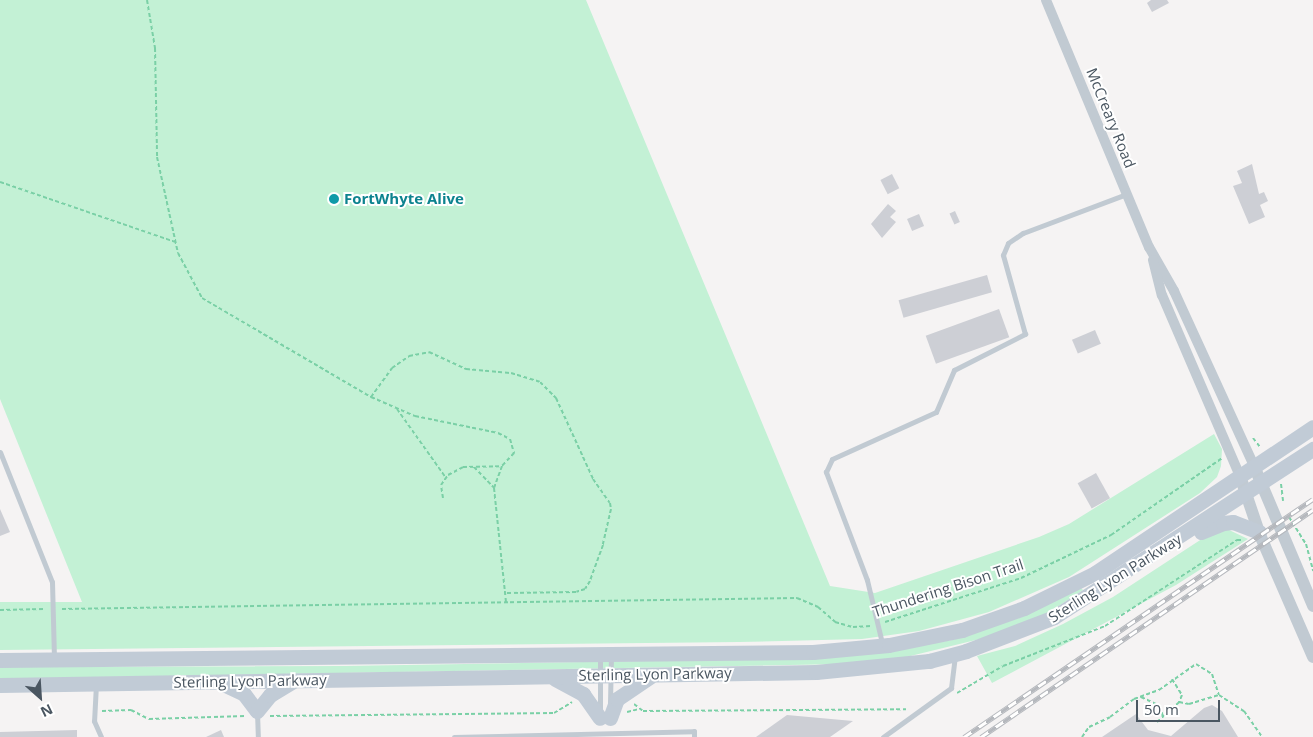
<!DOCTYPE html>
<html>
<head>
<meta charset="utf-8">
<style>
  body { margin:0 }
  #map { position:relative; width:1313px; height:737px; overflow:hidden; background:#f5f3f3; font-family:"Open Sans",sans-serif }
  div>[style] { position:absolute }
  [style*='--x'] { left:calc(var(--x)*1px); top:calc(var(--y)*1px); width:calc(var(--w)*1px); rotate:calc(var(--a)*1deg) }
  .green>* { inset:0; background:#c3f1d5 }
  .building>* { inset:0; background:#cdcfd5; transform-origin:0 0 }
  .path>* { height:2px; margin-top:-1px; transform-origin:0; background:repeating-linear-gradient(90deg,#7ad0a6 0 4px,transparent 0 6.5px) }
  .service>* { height:5px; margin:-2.5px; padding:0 2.5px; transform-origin:2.5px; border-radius:2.5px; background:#c1cad2 }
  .minor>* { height:10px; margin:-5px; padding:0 5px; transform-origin:5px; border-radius:5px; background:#c1cad2 }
  .tertiary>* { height:12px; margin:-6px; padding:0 6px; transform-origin:6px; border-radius:6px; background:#c1cad2 }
  .secondary>* { height:15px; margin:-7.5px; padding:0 7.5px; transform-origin:7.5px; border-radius:7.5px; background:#c1cbd6 }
  .rail>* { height:5px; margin-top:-2.5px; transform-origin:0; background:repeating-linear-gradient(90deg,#fff 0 9px,#b5b8bd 0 18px); box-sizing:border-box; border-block:1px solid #b5b8bd }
  .dots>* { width:14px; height:14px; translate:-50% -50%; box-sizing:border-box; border:2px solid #fff; border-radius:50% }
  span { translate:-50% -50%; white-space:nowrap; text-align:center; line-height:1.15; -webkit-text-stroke:4px #fff; paint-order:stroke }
  .street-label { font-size:15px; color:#4a5661 }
  .culture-label { font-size:15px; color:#0d838f; font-weight:700 }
  .left { translate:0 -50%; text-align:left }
  .north { position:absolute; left:15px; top:672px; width:50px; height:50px; -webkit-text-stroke:4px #fff; paint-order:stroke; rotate:154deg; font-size:14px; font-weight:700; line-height:20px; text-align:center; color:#4a5661 }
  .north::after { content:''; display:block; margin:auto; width:18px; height:22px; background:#4a5661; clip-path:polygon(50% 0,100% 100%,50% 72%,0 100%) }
  .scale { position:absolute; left:1136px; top:700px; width:84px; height:22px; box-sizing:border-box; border:2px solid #4a5661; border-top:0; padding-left:6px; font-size:15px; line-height:18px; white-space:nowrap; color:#4a5661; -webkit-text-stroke:4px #fff; paint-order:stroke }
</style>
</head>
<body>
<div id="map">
  <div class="green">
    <div style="clip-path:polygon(0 0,586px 0,830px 586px,875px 593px,1039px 537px,1069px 524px,1214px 434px,1222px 449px,1221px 466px,1217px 477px,1200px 493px,1069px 577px,989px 612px,919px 631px,862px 639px,739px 642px,0 650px,0 602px,82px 602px,0 399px)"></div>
    <div style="clip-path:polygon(1227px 529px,1248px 539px,1176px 585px,992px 683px,977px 656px,1015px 646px,1063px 624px,1113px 597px,1214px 531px)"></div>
    <div style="clip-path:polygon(1081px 588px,1083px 590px,1048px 613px,984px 638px,894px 660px,845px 664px,0 679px,0 667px,345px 666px,827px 658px,876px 653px,952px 640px,1019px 618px)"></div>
  </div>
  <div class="building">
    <div style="clip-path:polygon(1151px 0,1167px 0,1169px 3px,1152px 12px,1147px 3px)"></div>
    <div style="clip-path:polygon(1252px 164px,1259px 194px,1264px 192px,1268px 201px,1260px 205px,1265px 217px,1249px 224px,1233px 186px,1242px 183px,1237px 171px)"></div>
    <div style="left:892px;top:174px;width:16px;height:13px;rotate:63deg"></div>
    <div style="clip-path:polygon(888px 204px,896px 211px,890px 217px,896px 222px,882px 238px,871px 224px)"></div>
    <div style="left:955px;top:211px;width:12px;height:6px;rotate:66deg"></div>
    <div style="left:919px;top:214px;width:13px;height:13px;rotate:67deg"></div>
    <div style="left:987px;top:275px;width:18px;height:92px;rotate:74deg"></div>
    <div style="left:999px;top:309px;width:30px;height:78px;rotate:70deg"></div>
    <div style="left:1095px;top:330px;width:15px;height:25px;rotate:67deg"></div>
    <div style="left:1096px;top:473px;width:29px;height:21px;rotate:61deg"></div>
    <div style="clip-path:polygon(0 509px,10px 532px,0 536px)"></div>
    <div style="clip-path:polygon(1212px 705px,1222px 711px,1238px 737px,1102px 737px,1136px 714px,1148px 730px,1171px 736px,1204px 708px)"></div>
    <div style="clip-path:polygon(787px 715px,853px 721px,830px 737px,756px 737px)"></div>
    <div style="clip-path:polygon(77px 730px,77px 737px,0 737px,0 732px)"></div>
    <div style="clip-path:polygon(221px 730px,224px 737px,206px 737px)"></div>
  </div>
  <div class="path">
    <div style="--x:147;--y:0;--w:49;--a:80.5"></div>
    <div style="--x:155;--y:48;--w:109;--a:88.9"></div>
    <div style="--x:157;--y:157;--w:98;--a:77.7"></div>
    <div style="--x:178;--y:253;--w:51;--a:61.9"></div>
    <div style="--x:202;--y:298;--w:196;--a:30.4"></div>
    <div style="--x:371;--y:397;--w:48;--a:23.4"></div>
    <div style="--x:415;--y:416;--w:85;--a:11.6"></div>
    <div style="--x:498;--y:433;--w:13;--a:27"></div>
    <div style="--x:510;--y:439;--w:15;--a:74"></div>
    <div style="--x:514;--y:453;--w:18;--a:133"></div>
    <div style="--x:502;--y:466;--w:23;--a:110"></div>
    <div style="--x:494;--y:488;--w:115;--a:84"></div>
    <div style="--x:0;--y:182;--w:185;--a:18.9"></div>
    <div style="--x:371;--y:397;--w:36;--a:-54"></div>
    <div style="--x:392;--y:368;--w:21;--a:-35"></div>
    <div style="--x:409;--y:356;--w:20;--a:-11"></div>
    <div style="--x:429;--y:352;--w:41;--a:24.7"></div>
    <div style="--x:466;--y:369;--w:45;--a:5.1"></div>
    <div style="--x:511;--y:373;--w:30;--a:17"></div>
    <div style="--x:540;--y:382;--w:23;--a:45"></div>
    <div style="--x:556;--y:398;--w:89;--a:65.4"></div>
    <div style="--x:593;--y:479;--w:29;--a:55"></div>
    <div style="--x:610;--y:503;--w:6;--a:81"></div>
    <div style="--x:611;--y:509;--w:37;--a:103"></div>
    <div style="--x:603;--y:545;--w:38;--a:110"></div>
    <div style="--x:590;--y:581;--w:9;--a:122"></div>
    <div style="--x:585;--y:589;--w:9;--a:162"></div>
    <div style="--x:576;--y:592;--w:69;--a:179.2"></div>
    <div style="--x:397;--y:409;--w:85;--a:54.6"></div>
    <div style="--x:1253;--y:438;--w:11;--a:52"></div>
    <div style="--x:474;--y:467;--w:29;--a:46"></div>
    <div style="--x:1281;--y:484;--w:17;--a:83"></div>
    <div style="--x:443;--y:498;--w:13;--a:-99"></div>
    <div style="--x:441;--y:485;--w:12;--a:-55"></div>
    <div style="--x:448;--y:475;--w:17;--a:-28"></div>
    <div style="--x:463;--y:467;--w:39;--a:-1"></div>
    <div style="--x:1289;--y:517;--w:32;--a:58"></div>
    <div style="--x:1306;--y:544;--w:28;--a:75"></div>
    <div style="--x:62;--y:609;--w:735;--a:-0.86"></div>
    <div style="--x:797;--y:598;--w:23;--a:23"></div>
    <div style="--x:818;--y:607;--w:23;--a:41"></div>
    <div style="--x:835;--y:622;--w:19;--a:16"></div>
    <div style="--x:853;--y:627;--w:18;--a:-3"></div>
    <div style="--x:0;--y:610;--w:44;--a:-1.3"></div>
    <div style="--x:885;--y:622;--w:143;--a:-17.9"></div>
    <div style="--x:1021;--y:578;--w:100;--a:-25.5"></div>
    <div style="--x:1111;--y:535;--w:135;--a:-34.7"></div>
    <div style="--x:1172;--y:679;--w:19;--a:58"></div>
    <div style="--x:1182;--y:695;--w:8;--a:113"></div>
    <div style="--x:957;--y:693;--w:53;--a:-30.4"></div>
    <div style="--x:1003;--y:666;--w:110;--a:-21.4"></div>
    <div style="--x:1105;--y:626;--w:158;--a:-33.1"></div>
    <div style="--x:1237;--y:540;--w:5;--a:0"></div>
    <div style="--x:1141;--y:697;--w:21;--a:25"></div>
    <div style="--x:1160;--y:706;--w:11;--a:75"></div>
    <div style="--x:634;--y:704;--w:11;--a:38"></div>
    <div style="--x:643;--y:711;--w:263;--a:-0.4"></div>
    <div style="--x:102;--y:711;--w:29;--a:-2"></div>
    <div style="--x:131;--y:710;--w:20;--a:27"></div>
    <div style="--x:149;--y:719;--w:96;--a:-1.8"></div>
    <div style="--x:627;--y:712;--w:12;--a:-14"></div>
    <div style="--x:270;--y:716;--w:284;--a:-0.6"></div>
    <div style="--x:554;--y:713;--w:21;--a:-31"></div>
    <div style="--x:1157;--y:722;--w:30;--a:-42"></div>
    <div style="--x:1179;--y:702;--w:10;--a:11"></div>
    <div style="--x:1189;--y:704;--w:31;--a:-17"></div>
    <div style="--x:1082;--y:737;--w:12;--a:-55"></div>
    <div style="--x:1089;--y:727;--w:23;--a:-25"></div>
    <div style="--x:1110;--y:717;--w:30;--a:-37"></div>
    <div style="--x:1134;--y:699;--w:27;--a:-20"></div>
    <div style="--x:1159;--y:690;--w:45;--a:-35.1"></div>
    <div style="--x:1196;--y:664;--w:19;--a:32"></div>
    <div style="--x:1212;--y:674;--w:22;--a:72"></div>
    <div style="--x:1219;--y:695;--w:30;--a:33"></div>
    <div style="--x:1244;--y:711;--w:32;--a:55"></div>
  </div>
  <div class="service">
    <div style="--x:0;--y:452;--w:140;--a:68.2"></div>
    <div style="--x:52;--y:582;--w:77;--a:88.5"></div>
    <div style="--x:882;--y:643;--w:65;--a:-103.4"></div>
    <div style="--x:867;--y:580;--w:116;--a:-110.8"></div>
    <div style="--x:826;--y:472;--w:14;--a:-65"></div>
    <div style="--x:832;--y:459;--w:114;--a:-24.3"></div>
    <div style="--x:936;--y:412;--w:46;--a:-66.8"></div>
    <div style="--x:954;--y:370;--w:80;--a:-26.9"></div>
    <div style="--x:1025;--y:334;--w:82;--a:-105.6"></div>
    <div style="--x:1003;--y:255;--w:13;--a:-67"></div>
    <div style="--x:1008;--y:243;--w:18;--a:-34"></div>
    <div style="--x:1023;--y:233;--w:111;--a:-20.6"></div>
    <div style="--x:96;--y:684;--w:37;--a:93"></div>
    <div style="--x:94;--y:721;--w:17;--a:66"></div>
    <div style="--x:610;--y:703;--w:47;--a:-88.8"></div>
    <div style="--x:600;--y:709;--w:54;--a:-90"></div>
    <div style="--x:257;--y:712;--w:25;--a:88"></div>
    <div style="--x:454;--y:737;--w:240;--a:-1.4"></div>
    <div style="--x:694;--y:731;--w:6;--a:90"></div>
    <div style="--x:883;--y:737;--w:84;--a:-35.8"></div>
    <div style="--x:951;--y:688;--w:32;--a:-83"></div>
  </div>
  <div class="minor">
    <div style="--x:1046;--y:0;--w:268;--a:67.4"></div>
    <div style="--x:1149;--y:247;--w:51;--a:60.4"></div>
    <div style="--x:1174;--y:291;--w:192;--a:65.4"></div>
    <div style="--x:1153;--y:260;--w:36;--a:76"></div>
    <div style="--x:1162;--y:295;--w:197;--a:66.7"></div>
  </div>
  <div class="tertiary">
    <div style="--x:1254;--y:466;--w:152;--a:67.1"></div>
    <div style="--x:1240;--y:476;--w:62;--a:71.3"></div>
    <div style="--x:1260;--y:535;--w:133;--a:66.5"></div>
  </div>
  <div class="secondary">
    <div style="--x:1201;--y:532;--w:24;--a:-22"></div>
    <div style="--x:1223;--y:523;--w:10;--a:-6"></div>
    <div style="--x:1233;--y:522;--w:28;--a:21"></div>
    <div style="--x:0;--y:660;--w:813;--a:-0.56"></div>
    <div style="--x:813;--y:652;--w:76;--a:-5.3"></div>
    <div style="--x:889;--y:645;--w:75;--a:-11.6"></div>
    <div style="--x:962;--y:630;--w:66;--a:-19.5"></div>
    <div style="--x:1024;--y:608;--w:79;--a:-26.2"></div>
    <div style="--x:1095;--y:573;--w:262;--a:-33.8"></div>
    <div style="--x:555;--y:679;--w:32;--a:28"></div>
    <div style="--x:583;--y:694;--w:29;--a:55"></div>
    <div style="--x:223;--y:684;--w:23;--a:25"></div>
    <div style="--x:244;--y:694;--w:21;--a:53"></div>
    <div style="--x:257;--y:711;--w:21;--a:-51"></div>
    <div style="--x:270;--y:695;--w:26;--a:-31"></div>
    <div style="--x:0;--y:685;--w:816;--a:-0.91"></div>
    <div style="--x:816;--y:672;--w:114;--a:-5.6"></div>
    <div style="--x:929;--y:661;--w:38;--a:-15"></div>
    <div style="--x:966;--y:651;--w:94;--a:-21.1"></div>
    <div style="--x:1054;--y:617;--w:309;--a:-33"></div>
    <div style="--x:610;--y:718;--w:20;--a:-70"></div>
    <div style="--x:617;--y:699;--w:40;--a:-34"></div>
  </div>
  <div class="rail">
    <div style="--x:964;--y:737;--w:422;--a:-34.3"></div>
    <div style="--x:981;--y:737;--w:402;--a:-34.4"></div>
  </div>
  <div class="dots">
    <div style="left:334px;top:199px;background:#0f9aa8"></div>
  </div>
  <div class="street-label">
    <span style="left:1111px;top:118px;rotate:68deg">McCreary Road</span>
    <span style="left:1115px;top:578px;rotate:-32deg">Sterling Lyon Parkway</span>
    <span style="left:948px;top:588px;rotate:-18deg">Thundering Bison Trail</span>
    <span style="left:655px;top:674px;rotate:-1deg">Sterling Lyon Parkway</span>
    <span style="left:250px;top:681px;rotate:-1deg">Sterling Lyon Parkway</span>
  </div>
  <div class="culture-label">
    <span class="left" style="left:344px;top:199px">FortWhyte Alive</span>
  </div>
  <div class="north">N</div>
  <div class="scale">50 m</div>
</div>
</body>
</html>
